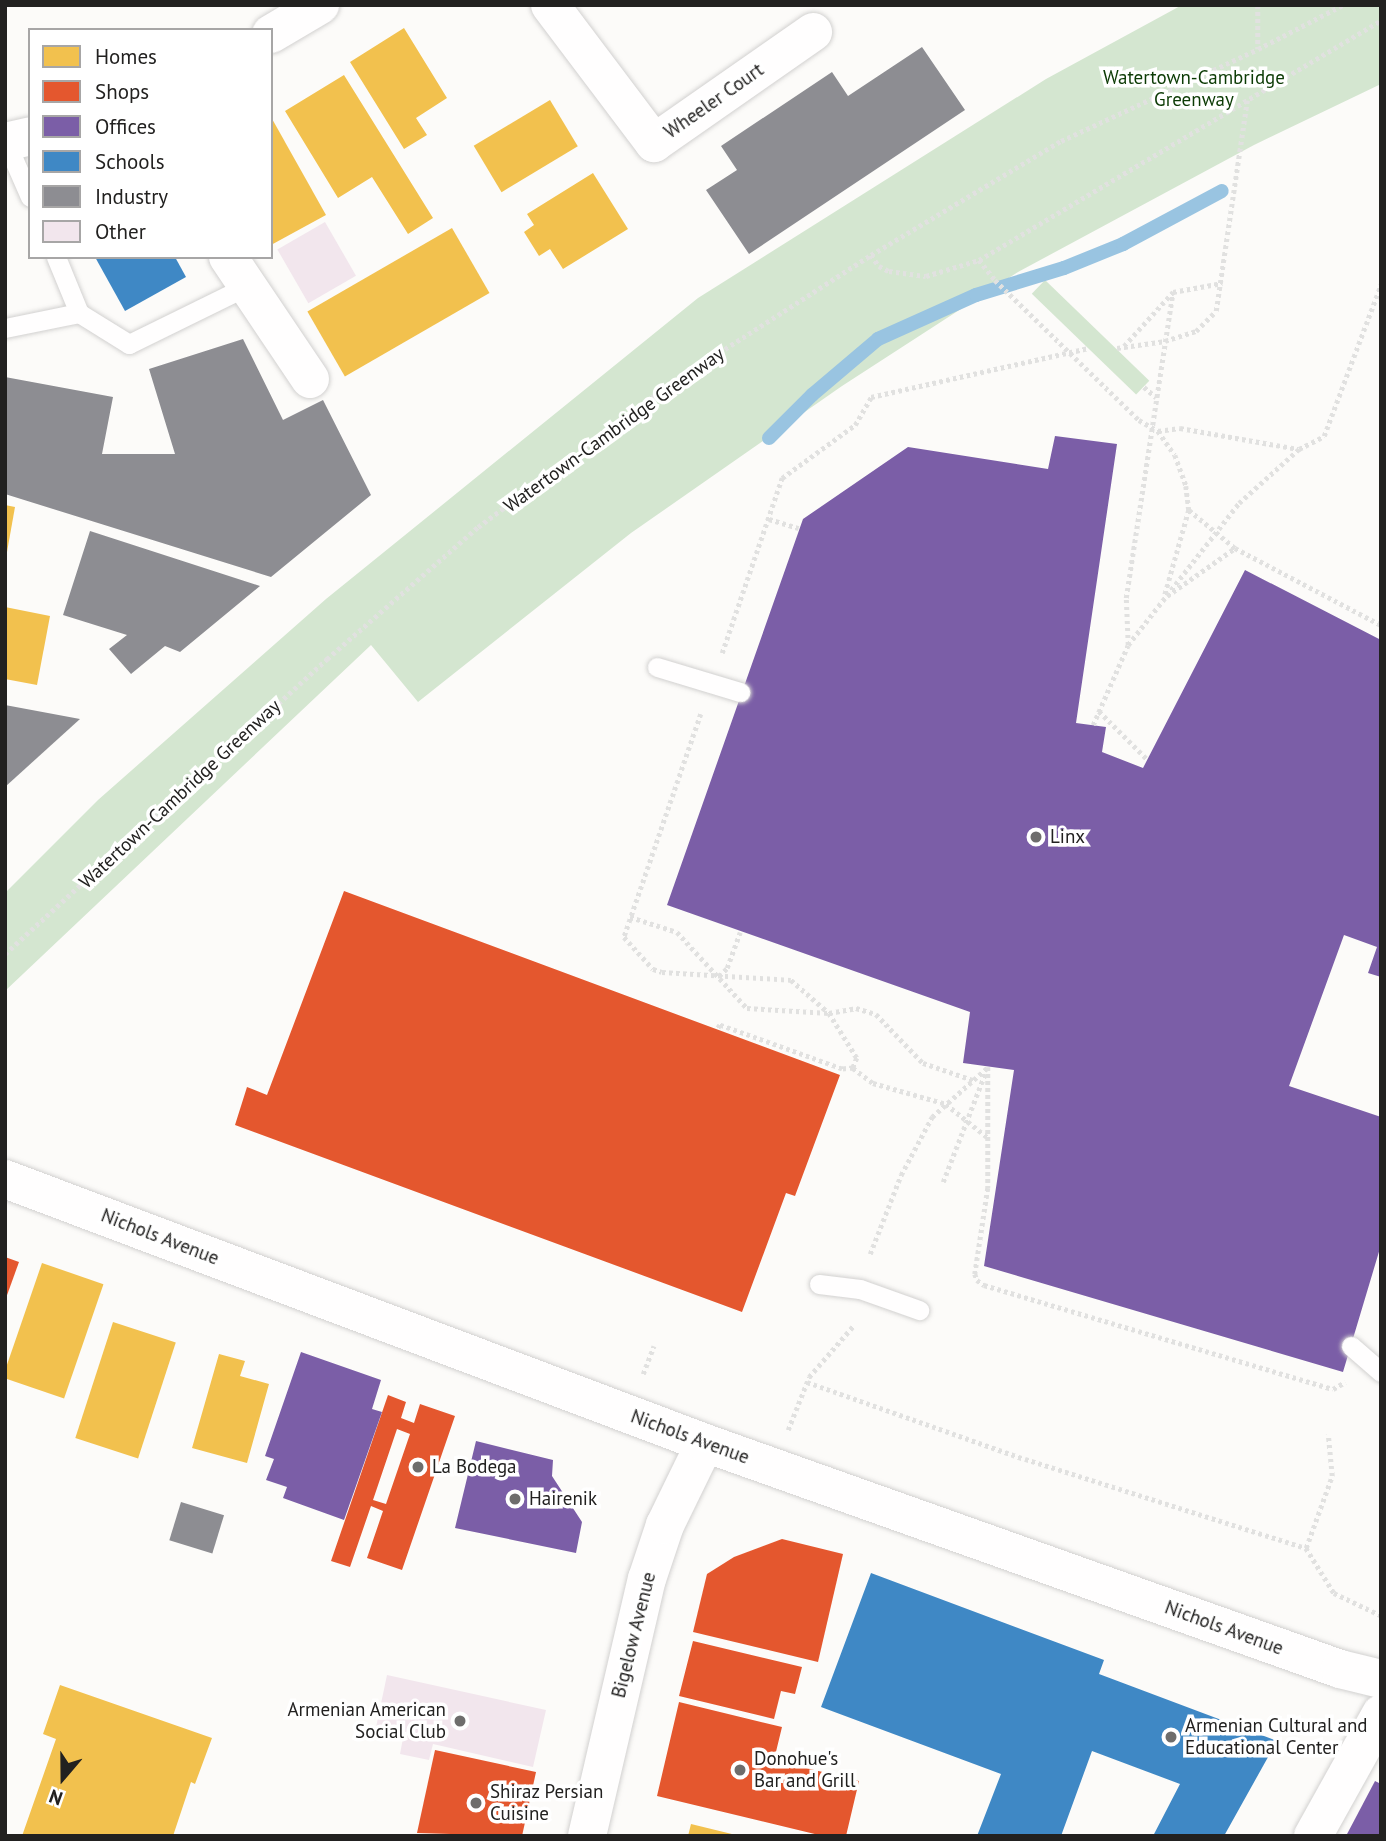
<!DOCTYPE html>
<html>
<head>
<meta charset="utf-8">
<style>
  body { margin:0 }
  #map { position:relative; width:1386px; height:1841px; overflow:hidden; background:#fcfbf9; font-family:"PT Sans",sans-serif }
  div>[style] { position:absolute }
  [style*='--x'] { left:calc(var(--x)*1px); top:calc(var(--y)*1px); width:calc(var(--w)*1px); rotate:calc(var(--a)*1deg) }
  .green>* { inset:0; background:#d4e6d0; transform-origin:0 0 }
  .homes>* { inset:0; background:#f2c14e; transform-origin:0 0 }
  .shops>* { inset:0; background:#e4572e }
  .offices>* { inset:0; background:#7b5ea7 }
  .schools>* { inset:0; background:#3f88c5 }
  .industry>* { inset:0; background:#8d8d92; transform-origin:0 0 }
  .stream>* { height:14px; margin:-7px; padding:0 7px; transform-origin:7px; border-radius:7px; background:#99c4e1 }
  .building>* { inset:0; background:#f2e6ed; transform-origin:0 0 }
  .path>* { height:4.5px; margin-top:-2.25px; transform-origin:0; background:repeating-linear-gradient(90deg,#e1e1e0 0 3.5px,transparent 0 7px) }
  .roads { filter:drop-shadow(0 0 2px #d2d1d0) drop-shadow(0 0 2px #d2d1d0) }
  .service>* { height:19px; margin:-9.5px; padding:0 9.5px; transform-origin:9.5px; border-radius:9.5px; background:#fffefe }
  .minor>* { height:38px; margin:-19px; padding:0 19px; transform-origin:19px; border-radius:19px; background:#fffefe }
  .tertiary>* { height:38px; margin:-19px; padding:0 19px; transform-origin:19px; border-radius:19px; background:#fffefe }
  .dots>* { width:19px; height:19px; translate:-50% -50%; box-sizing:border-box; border:4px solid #fff; border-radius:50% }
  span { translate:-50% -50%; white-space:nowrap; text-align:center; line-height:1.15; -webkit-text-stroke:7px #fff; paint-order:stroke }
  .park-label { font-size:19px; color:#0c3b05 }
  .street-label { font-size:19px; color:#222120 }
  .poi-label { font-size:19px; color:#222120 }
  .left { translate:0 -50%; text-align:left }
  .right { translate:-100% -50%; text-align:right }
  .frame { position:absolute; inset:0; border:7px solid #222120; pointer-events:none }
  .legend { position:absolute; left:28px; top:28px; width:245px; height:231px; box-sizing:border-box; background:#fff; border:2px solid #a7a6a6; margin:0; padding:9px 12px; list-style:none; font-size:21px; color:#222120 }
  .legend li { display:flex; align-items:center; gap:14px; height:35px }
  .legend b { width:35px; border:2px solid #a7a6a6 }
  .north { position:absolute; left:28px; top:1743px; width:70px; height:70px; -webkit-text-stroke:5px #fff; paint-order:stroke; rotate:200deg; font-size:19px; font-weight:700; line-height:28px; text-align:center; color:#222120 }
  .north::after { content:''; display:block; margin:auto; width:24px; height:32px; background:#222120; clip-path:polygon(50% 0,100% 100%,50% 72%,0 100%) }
</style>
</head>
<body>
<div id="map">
  <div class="green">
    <div style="clip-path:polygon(1182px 5px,1381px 5px,1381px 84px,1254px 145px,1018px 272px,842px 386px,631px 533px,418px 702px,371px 645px,5px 991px,5px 893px,98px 800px,326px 599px,698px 298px,1046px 79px)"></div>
    <div style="left:1045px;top:280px;width:145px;height:19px;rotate:44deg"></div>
  </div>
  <div class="homes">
    <div style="clip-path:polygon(404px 28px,447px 98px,416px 118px,427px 135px,404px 149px,350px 62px)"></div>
    <div style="clip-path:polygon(344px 75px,433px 218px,408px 234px,372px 177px,338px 198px,285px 111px)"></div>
    <div style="left:550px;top:100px;width:54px;height:89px;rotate:59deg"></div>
    <div style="clip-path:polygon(271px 117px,326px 215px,271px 245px)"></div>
    <div style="clip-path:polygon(593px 173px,628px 229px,563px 269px,550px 249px,539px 256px,524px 232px,534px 225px,527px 214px)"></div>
    <div style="left:452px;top:228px;width:75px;height:167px;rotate:60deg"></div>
    <div style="clip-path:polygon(5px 505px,15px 507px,7px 552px,5px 552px)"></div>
    <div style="clip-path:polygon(5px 607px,50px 616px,37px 685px,5px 679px)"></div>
    <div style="left:42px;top:1263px;width:65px;height:121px;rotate:19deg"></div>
    <div style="left:113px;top:1322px;width:66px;height:122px;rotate:18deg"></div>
    <div style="clip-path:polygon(219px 1354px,245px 1361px,240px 1376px,269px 1384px,247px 1463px,192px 1448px)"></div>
    <div style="clip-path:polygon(60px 1685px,212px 1738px,195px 1784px,191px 1782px,173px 1836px,22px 1836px,56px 1739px,43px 1734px)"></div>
    <div style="clip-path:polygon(691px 1824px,736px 1835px,736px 1836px,688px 1836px)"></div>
  </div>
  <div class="shops">
    <div style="clip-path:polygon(344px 891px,840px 1075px,795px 1196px,786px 1193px,742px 1312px,235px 1125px,247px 1087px,267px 1095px)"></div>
    <div style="clip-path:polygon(5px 1257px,19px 1262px,6px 1298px,5px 1298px)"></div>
    <div style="clip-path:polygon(evenodd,388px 1395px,406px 1402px,401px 1418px,414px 1423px,420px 1404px,455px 1416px,402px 1570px,367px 1558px,383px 1511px,371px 1506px,350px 1567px,331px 1561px,388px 1395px,397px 1429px,410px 1434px,386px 1504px,373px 1500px,397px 1429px)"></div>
    <div style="clip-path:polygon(782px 1539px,843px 1554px,818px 1662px,693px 1632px,707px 1574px,734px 1557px)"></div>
    <div style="clip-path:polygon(693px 1641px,802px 1667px,795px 1694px,781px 1691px,774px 1719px,679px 1696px)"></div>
    <div style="clip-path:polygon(679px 1702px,782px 1727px,774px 1760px,859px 1781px,846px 1836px,823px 1836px,657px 1796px)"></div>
    <div style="clip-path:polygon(435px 1750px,536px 1772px,522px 1836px,417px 1833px)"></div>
  </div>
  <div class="offices">
    <div style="clip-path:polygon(1055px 436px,1117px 444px,1076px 723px,1106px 727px,1102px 752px,1143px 768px,1245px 570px,1381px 640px,1381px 977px,1368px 973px,1377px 947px,1344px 935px,1289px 1086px,1381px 1117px,1381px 1245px,1343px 1372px,984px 1266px,1014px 1070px,963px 1063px,970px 1012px,667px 905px,803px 519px,908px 447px,1048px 469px)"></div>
    <div style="clip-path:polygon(301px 1352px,381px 1380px,372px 1409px,382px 1412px,344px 1520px,283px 1498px,287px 1487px,266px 1480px,274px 1459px,265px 1456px)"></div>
    <div style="clip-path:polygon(476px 1441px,553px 1460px,552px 1476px,582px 1522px,576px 1553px,455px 1528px)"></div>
    <div style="clip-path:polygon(1375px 1781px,1381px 1784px,1381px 1836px,1346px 1836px)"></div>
  </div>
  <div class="schools">
    <div style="clip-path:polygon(95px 257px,175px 257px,186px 277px,125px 311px)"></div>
    <div style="clip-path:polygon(871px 1573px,1104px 1660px,1099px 1674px,1277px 1741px,1224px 1836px,1153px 1836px,1180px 1784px,1092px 1751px,1061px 1836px,977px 1836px,1001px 1774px,821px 1707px)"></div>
  </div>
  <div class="industry">
    <div style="clip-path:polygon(922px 47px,965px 110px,749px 254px,706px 190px,737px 170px,721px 146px,832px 72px,848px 96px)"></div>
    <div style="clip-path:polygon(243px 339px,283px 420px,323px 400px,371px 495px,271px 577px,5px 494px,5px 377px,113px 397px,102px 454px,175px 454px,149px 369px)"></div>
    <div style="clip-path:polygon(90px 531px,260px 586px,180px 652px,165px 646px,131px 674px,109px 649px,127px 635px,63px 615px)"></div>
    <div style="clip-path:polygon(5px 705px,80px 719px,5px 787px)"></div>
    <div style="left:181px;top:1502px;width:45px;height:40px;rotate:17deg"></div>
  </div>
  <div class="stream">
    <div style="--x:769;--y:438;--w:61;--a:-45"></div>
    <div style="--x:812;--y:395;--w:87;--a:-40.3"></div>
    <div style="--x:878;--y:339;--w:107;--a:-24.2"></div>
    <div style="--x:976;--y:295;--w:92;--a:-17.1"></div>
    <div style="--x:1064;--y:268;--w:64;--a:-22.1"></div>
    <div style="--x:1123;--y:244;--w:112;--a:-28.2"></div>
  </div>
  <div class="building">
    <div style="left:325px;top:222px;width:62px;height:55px;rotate:60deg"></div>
    <div style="clip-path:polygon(387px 1675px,546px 1710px,533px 1767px,433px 1744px,429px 1760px,400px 1754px,403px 1738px,375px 1732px)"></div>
  </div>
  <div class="path">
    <div style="--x:1258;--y:5;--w:44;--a:90"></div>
    <div style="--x:871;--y:255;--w:14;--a:54"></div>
    <div style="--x:879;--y:266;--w:11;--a:27"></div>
    <div style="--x:889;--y:271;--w:37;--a:8"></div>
    <div style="--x:926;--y:276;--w:55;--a:-16.8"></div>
    <div style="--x:979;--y:260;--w:468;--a:-30.8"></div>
    <div style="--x:979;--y:260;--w:26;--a:51"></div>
    <div style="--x:995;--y:280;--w:201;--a:44.2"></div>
    <div style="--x:1139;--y:420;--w:22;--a:30"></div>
    <div style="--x:1158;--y:431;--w:29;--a:55"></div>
    <div style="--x:1175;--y:455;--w:33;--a:70"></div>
    <div style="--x:1186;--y:486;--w:24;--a:83"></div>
    <div style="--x:1189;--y:510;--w:88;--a:105.8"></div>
    <div style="--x:1124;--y:346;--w:73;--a:-47.8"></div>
    <div style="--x:1173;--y:292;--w:50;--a:-10.4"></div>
    <div style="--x:1117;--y:348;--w:49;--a:-8.3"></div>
    <div style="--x:1165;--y:341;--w:33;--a:-18"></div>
    <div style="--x:1196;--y:331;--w:28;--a:-45"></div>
    <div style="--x:1216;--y:311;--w:213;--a:-81.6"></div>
    <div style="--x:1144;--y:387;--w:16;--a:40"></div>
    <div style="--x:1158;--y:431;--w:22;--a:-8"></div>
    <div style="--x:1180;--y:428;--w:120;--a:10.1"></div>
    <div style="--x:1189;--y:510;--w:60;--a:39.6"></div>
    <div style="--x:1235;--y:548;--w:165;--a:27.8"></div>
    <div style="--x:769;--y:519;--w:31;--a:17"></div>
    <div style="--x:1167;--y:596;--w:83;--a:-35.2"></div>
    <div style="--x:1128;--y:645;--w:47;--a:-92.4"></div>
    <div style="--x:1126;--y:598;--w:310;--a:-81.3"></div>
    <div style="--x:722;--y:653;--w:185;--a:-71.1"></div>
    <div style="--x:782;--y:478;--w:90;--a:-36"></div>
    <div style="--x:855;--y:425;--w:32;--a:-60"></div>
    <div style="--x:871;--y:397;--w:223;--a:-12.7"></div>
    <div style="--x:1099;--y:711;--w:68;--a:45"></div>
    <div style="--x:701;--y:714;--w:236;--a:109"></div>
    <div style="--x:624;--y:937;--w:43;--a:47.8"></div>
    <div style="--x:653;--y:969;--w:9;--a:18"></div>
    <div style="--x:662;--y:972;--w:129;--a:3.5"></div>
    <div style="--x:791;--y:980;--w:50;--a:41"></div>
    <div style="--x:829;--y:1013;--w:53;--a:58.1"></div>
    <div style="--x:857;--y:1058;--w:11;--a:112"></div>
    <div style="--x:853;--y:1068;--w:11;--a:175"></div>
    <div style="--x:842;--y:1069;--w:130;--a:-160.2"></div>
    <div style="--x:720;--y:1025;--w:6;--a:121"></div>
    <div style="--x:1093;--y:725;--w:87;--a:-66.4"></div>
    <div style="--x:1128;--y:645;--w:180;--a:-52"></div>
    <div style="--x:1239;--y:503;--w:81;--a:-42"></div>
    <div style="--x:1299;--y:449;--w:28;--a:-27"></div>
    <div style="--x:1324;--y:436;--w:162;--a:-69.4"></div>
    <div style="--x:630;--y:917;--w:49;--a:17.7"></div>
    <div style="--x:677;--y:932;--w:103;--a:47.4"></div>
    <div style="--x:747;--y:1008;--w:82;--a:3.5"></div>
    <div style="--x:829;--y:1013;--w:27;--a:-10"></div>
    <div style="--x:856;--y:1008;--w:21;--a:17"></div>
    <div style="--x:876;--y:1014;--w:68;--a:46.2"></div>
    <div style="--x:923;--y:1063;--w:53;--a:18.8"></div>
    <div style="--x:5;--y:954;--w:437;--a:-42.5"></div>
    <div style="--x:327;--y:659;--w:201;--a:-41.2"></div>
    <div style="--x:478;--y:527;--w:234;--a:-36.7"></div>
    <div style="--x:666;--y:387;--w:244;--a:-32.8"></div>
    <div style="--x:871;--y:255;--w:222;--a:-31"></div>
    <div style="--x:1061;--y:141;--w:217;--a:-25"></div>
    <div style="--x:1258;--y:49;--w:96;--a:-27.4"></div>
    <div style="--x:719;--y:976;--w:11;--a:-45"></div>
    <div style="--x:727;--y:968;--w:38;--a:-70"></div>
    <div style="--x:988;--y:1067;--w:121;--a:90"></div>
    <div style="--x:988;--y:1188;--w:87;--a:98.6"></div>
    <div style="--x:975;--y:1274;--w:6;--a:72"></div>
    <div style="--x:977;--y:1280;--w:9;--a:36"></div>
    <div style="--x:984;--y:1285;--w:364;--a:16.6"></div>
    <div style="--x:1333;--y:1389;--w:14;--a:-30"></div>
    <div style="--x:853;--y:1068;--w:25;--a:37"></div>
    <div style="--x:873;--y:1083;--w:76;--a:16"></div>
    <div style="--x:946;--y:1104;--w:53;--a:38.8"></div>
    <div style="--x:943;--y:1182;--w:119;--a:-68.8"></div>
    <div style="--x:870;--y:1254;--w:85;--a:-68.6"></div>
    <div style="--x:901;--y:1175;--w:66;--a:-61.9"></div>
    <div style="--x:932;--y:1117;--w:74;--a:-41.7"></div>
    <div style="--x:643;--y:1374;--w:30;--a:-69"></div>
    <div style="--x:807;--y:1382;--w:231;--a:19.5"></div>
    <div style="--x:1025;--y:1459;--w:295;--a:17.6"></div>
    <div style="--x:1306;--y:1548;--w:53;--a:58.1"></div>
    <div style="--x:1334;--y:1593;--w:51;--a:25.6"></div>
    <div style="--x:788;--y:1430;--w:57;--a:-68.4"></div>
    <div style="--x:809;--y:1377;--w:69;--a:-49.1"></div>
    <div style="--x:1306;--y:1548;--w:77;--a:-70.1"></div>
    <div style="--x:1332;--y:1476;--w:42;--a:-95.4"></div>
  </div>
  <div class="roads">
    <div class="service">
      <div style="--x:6;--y:142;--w:60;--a:66.4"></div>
      <div style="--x:79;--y:313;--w:59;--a:31.8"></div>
      <div style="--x:129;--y:344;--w:131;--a:-26.2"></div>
      <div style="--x:5;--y:328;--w:76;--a:-11.5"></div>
      <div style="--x:79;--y:313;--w:61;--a:-112.3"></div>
      <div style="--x:657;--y:667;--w:87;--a:16.8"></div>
      <div style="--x:819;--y:1284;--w:41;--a:7"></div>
      <div style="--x:860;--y:1289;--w:63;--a:19.6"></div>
      <div style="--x:1351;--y:1346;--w:40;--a:41"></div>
    </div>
    <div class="minor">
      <div style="--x:550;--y:5;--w:173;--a:53"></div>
      <div style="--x:654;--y:143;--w:194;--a:-34.9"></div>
      <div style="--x:271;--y:34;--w:57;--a:-30.6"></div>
      <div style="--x:5;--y:142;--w:26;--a:-13"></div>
      <div style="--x:228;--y:257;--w:147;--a:56.1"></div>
      <div style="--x:587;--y:1836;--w:264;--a:-76.9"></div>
      <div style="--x:647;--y:1579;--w:57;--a:-71.6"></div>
      <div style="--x:665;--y:1525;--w:91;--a:-64"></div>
      <div style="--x:1313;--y:1836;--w:140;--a:-60.9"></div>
    </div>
    <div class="tertiary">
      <div style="--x:5;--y:1179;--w:748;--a:20.66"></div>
      <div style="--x:705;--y:1443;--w:674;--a:19.59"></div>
      <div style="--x:1340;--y:1669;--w:42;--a:13.7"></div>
    </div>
  </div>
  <div class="dots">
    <div style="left:1036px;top:837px;background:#6e6d6c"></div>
    <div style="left:418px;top:1467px;background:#6e6d6c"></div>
    <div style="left:515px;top:1499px;background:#6e6d6c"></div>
    <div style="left:460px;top:1721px;background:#6e6d6c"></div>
    <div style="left:1171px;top:1737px;background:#6e6d6c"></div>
    <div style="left:740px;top:1770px;background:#6e6d6c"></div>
    <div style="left:476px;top:1803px;background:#6e6d6c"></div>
  </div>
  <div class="park-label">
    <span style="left:1194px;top:89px">Watertown-Cambridge<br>Greenway</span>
  </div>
  <div class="street-label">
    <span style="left:714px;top:101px;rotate:-35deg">Wheeler Court</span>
    <span style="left:614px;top:430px;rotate:-36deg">Watertown-Cambridge Greenway</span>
    <span style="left:180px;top:794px;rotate:-43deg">Watertown-Cambridge Greenway</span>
    <span style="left:160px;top:1237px;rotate:21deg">Nichols Avenue</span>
    <span style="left:690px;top:1437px;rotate:20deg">Nichols Avenue</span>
    <span style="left:1224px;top:1628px;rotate:20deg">Nichols Avenue</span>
    <span style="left:634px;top:1635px;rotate:-76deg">Bigelow Avenue</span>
  </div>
  <div class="poi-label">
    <span class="left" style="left:1050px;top:837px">Linx</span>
    <span class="left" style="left:432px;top:1467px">La Bodega</span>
    <span class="left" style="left:529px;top:1499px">Hairenik</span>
    <span class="right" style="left:446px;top:1721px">Armenian American<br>Social Club</span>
    <span class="left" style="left:1185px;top:1737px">Armenian Cultural and<br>Educational Center</span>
    <span class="left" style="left:754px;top:1770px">Donohue's<br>Bar and Grill</span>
    <span class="left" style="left:490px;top:1803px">Shiraz Persian<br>Cuisine</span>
  </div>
  <div class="frame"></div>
  <ul class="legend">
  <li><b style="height:19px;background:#f2c14e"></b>Homes</li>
  <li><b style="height:19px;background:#e4572e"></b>Shops</li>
  <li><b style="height:19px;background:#7b5ea7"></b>Offices</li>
  <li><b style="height:19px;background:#3f88c5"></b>Schools</li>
  <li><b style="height:19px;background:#8d8d92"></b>Industry</li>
  <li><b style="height:19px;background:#f2e6ed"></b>Other</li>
  </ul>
  <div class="north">N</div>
</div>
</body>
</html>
